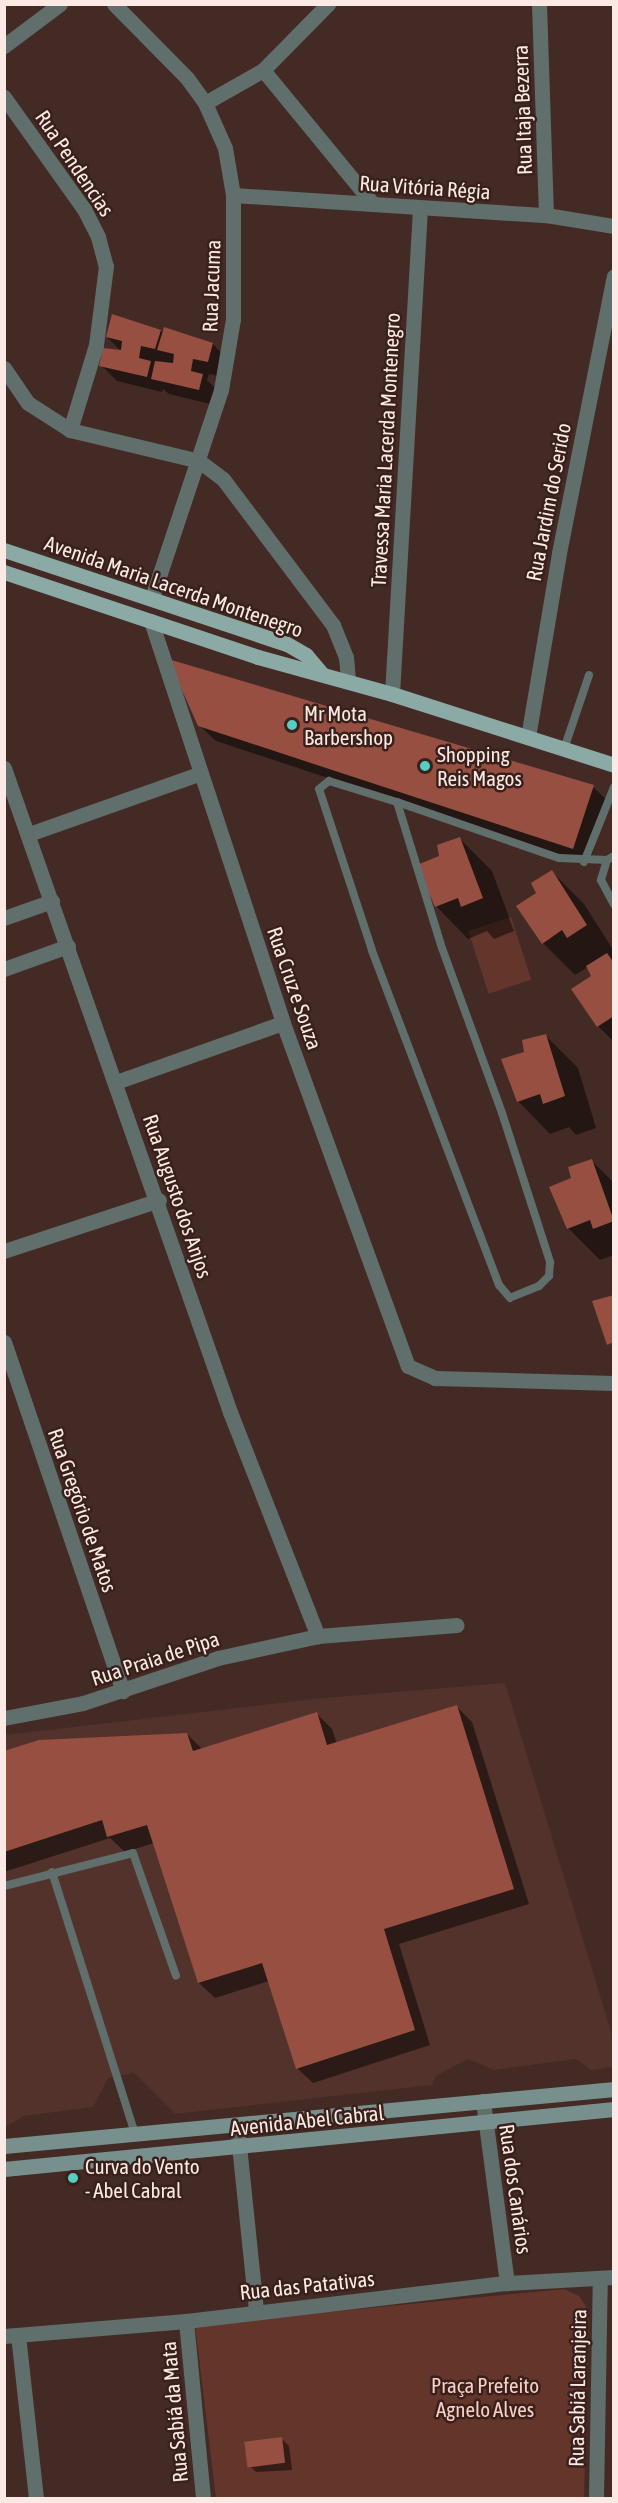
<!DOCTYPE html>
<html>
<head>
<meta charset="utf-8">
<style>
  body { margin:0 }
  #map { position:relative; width:618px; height:2503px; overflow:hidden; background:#442a24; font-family:"Asap Condensed",sans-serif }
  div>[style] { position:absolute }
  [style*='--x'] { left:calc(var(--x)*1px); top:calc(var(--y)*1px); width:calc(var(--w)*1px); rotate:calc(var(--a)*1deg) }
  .built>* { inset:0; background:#52322a }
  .green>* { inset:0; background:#63352b; transform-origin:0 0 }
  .shadow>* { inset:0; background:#0007 }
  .building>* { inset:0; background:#964f40; transform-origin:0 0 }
  .lane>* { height:8px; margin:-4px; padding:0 4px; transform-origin:4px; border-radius:4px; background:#606e6c }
  .street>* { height:15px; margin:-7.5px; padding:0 7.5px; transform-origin:7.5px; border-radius:7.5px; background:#606e6c }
  .secondary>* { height:15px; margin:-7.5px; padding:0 7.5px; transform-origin:7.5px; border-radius:7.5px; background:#78908d }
  .primary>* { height:15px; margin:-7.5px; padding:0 7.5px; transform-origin:7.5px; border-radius:7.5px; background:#8baaa6 }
  .dots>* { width:16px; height:16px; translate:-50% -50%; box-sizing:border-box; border:3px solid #39201b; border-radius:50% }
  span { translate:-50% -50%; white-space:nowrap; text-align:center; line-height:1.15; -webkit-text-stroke:5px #39201b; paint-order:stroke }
  .street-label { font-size:21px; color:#fbe9e5 }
  .poi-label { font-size:21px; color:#fbe9e5 }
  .left { translate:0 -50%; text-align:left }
  .park-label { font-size:21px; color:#f9cec4 }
  .frame { position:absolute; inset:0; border:6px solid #fbe9e5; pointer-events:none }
</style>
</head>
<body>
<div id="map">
  <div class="built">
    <div style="clip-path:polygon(505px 1683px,613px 2038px,613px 2067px,591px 2070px,576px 2059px,494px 2070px,468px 2059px,436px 2076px,432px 2085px,175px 2114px,134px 2073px,108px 2078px,93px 2107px,24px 2116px,5px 2127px,5px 1735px,313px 1699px)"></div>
  </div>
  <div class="green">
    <div style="left:511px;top:917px;width:66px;height:45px;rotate:72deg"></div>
    <div style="clip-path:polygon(564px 2289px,579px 2296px,589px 2311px,584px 2498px,216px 2498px,195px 2325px)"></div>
  </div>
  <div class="shadow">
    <div style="clip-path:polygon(161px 331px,213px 344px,228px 360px,223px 377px,209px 374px,207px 380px,218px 391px,215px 405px,169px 394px,163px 389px,162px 392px,117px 381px,101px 365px,122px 352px,107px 337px)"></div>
    <div style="clip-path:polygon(199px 725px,593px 787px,609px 802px,589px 864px,216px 741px)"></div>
    <div style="clip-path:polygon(460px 839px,492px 871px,514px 931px,494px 939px,487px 931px,468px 939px,436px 906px,441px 857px)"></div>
    <div style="clip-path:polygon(552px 872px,584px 904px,614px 951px,614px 1042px,598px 1026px,593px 977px,588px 967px,575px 975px,543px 943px,537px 894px)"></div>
    <div style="clip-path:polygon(545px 1035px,578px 1068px,596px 1128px,576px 1135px,569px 1127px,550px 1134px,518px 1101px)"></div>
    <div style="clip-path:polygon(592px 1161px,614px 1183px,614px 1255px,600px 1260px,568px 1228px,573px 1179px)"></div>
    <div style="clip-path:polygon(456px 1706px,472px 1722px,529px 1904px,399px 1944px,430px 2045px,313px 2083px,297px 2068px,269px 1981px,215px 1998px,199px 1983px,154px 1843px,125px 1852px,110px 1838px,4px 1872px,4px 1753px,187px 1734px,202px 1749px,316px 1713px,332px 1729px,337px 1744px)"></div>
    <div style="clip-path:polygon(281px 2438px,289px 2446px,292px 2470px,256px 2472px,248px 2464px)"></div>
  </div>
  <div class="building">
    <div style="clip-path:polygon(112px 314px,161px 330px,155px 349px,141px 346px,139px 358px,151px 361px,147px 377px,99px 366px,103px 348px,121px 350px,122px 341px,106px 337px)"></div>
    <div style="clip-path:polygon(164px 327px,213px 343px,208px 362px,193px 359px,191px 371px,203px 374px,199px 390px,151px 379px,155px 361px,173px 363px,174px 354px,157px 350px)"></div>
    <div style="clip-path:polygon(168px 659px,594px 785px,573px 849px,198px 726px)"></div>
    <div style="clip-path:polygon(460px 837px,483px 898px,461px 907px,458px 898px,435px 907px,417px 865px,439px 856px,437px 845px)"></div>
    <div style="clip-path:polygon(552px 870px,587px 925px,567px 938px,562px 930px,542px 944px,516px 906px,536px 893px,531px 883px)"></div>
    <div style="clip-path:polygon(607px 953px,614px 963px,614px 1016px,597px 1027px,571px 989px,591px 976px,586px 966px)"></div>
    <div style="clip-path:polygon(546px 1034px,565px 1096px,543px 1104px,540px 1094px,517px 1102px,501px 1059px,524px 1052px,522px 1040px)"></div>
    <div style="clip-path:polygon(592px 1159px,614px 1221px,593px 1229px,590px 1220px,567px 1229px,549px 1187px,571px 1178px,568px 1167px)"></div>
    <div style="clip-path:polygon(614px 1295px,614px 1342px,607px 1345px,592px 1301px)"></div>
    <div style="clip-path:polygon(457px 1705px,514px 1889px,384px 1929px,415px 2030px,296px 2069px,262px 1963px,198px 1983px,147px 1825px,107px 1837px,102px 1820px,4px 1852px,4px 1751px,39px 1740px,187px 1733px,193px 1751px,317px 1712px,327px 1745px)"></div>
    <div style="left:282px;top:2437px;width:26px;height:38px;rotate:83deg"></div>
  </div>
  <div class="lane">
    <div style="--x:564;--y:749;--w:78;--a:-71.3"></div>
    <div style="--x:397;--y:802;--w:153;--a:72.9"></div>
    <div style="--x:442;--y:948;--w:176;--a:70"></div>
    <div style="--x:502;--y:1113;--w:157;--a:72.1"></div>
    <div style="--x:550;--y:1262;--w:14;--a:94"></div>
    <div style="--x:549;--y:1276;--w:14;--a:135"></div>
    <div style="--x:539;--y:1286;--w:31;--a:158"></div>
    <div style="--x:510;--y:1298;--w:17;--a:-130"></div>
    <div style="--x:499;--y:1285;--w:358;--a:-110.8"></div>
    <div style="--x:372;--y:950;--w:169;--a:-108.2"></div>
    <div style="--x:319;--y:789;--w:13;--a:-39"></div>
    <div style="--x:329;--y:781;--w:71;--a:17.2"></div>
    <div style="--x:397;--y:802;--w:171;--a:19.1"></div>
    <div style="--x:559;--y:858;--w:48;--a:2.4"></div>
    <div style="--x:614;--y:856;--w:8;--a:150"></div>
    <div style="--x:607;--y:860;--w:21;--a:107"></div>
    <div style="--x:601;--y:880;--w:27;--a:62"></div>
    <div style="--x:584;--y:862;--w:81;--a:-68.2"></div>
    <div style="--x:52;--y:1872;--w:275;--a:72.4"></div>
    <div style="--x:4;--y:1886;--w:133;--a:-14.3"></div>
    <div style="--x:133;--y:1853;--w:130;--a:70.7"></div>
  </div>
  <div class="street">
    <div style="--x:114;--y:4;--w:104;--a:45.4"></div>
    <div style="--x:187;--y:78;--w:31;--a:54"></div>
    <div style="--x:205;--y:103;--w:49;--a:66"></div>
    <div style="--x:225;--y:148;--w:48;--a:80.3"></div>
    <div style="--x:233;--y:195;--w:124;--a:90"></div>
    <div style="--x:233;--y:319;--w:72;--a:99.6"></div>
    <div style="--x:221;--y:390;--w:218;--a:108.4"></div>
    <div style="--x:539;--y:4;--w:211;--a:88.1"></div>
    <div style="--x:4;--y:46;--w:70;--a:-36.9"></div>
    <div style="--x:263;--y:70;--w:173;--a:50.6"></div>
    <div style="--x:4;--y:97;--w:138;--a:54.5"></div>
    <div style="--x:84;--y:209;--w:31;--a:63"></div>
    <div style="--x:98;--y:237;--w:30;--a:75"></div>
    <div style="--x:106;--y:266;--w:80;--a:97.2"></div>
    <div style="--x:96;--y:345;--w:89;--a:107"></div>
    <div style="--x:205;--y:103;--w:67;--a:-29.6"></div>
    <div style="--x:263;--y:70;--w:93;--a:-45.4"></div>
    <div style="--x:233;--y:195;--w:314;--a:3.7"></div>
    <div style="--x:546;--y:215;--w:69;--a:9.2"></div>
    <div style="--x:4;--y:368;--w:42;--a:55.6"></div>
    <div style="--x:28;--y:403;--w:50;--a:32.7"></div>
    <div style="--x:70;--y:430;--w:133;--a:13.5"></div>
    <div style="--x:199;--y:461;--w:30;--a:37"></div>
    <div style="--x:223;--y:479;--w:183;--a:53"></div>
    <div style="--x:333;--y:625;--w:35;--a:68"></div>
    <div style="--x:346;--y:657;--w:25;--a:85"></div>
    <div style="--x:151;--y:621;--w:423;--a:71.8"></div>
    <div style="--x:283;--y:1023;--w:365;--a:70"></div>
    <div style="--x:408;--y:1366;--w:30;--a:24"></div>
    <div style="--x:435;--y:1378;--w:179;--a:1.6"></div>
    <div style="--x:392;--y:694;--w:487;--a:-86.7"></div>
    <div style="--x:528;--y:737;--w:187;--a:-80.4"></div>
    <div style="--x:559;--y:553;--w:282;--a:-78.8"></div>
    <div style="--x:4;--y:768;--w:683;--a:70.66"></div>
    <div style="--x:230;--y:1412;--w:241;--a:68.6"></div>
    <div style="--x:29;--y:834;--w:182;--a:-19.5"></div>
    <div style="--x:4;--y:918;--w:51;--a:-19.5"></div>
    <div style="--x:4;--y:969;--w:68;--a:-19.8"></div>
    <div style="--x:116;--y:1082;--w:177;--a:-19.5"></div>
    <div style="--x:4;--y:1251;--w:163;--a:-18.2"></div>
    <div style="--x:4;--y:1342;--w:369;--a:71.2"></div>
    <div style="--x:4;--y:1718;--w:80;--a:-10.8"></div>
    <div style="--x:83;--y:1703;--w:142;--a:-18.4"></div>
    <div style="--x:218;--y:1658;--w:102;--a:-12.4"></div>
    <div style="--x:318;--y:1636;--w:139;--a:-4.5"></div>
    <div style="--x:483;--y:2101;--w:184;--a:82.5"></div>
    <div style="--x:237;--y:2126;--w:186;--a:84.1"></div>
    <div style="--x:186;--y:2321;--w:178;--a:84.5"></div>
    <div style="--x:18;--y:2335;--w:164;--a:83.7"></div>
    <div style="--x:4;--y:2336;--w:183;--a:-4.7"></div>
    <div style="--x:186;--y:2321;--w:323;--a:-6.8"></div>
    <div style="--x:507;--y:2283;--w:107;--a:-3.2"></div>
    <div style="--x:596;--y:2498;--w:219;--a:-89"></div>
  </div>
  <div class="secondary">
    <div style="--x:4;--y:2146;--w:613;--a:-5.34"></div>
    <div style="--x:4;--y:2169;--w:613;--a:-5.62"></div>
  </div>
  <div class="primary">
    <div style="--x:4;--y:550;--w:298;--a:18.4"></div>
    <div style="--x:287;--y:644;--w:22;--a:30"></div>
    <div style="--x:306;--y:655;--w:25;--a:50"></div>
    <div style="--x:4;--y:572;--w:268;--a:18.5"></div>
    <div style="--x:258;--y:657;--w:139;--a:15.4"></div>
    <div style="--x:392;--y:694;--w:233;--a:17.7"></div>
  </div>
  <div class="dots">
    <div style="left:292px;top:725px;background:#57cec1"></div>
    <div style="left:425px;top:766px;background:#57cec1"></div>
    <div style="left:73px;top:2178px;background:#57cec1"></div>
  </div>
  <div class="street-label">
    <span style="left:522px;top:110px;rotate:-92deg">Rua Itaja Bezerra</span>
    <span style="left:75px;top:163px;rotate:56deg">Rua Pendencias</span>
    <span style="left:425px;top:187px;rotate:4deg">Rua Vitória Régia</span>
    <span style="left:211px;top:286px;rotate:-88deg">Rua Jacuma</span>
    <span style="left:385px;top:450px;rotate:-87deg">Travessa Maria Lacerda Montenegro</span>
    <span style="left:548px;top:502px;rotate:-79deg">Rua Jardim do Serido</span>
    <span style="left:174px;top:586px;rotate:19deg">Avenida Maria Lacerda Montenegro</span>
    <span style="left:295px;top:988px;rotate:71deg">Rua Cruz e Souza</span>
    <span style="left:178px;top:1196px;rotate:71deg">Rua Augusto dos Anjos</span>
    <span style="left:83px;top:1510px;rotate:71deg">Rua Gregório de Matos</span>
    <span style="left:155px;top:1658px;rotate:-18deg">Rua Praia de Pipa</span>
    <span style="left:307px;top:2120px;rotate:-6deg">Avenida Abel Cabral</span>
    <span style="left:516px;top:2189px;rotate:82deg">Rua dos Canários</span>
    <span style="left:307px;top:2285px;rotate:-6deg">Rua das Patativas</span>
    <span style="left:577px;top:2388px;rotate:-89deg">Rua Sabiá Laranjeira</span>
    <span style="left:174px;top:2412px;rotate:-95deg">Rua Sabiá da Mata</span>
  </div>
  <div class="poi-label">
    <span class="left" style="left:304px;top:725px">Mr Mota<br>Barbershop</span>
    <span class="left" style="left:437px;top:766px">Shopping<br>Reis Magos</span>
    <span class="left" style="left:85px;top:2178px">Curva do Vento<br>- Abel Cabral</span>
  </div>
  <div class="park-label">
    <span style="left:485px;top:2397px">Praça Prefeito<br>Agnelo Alves</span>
  </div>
  <div class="frame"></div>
</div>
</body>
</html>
